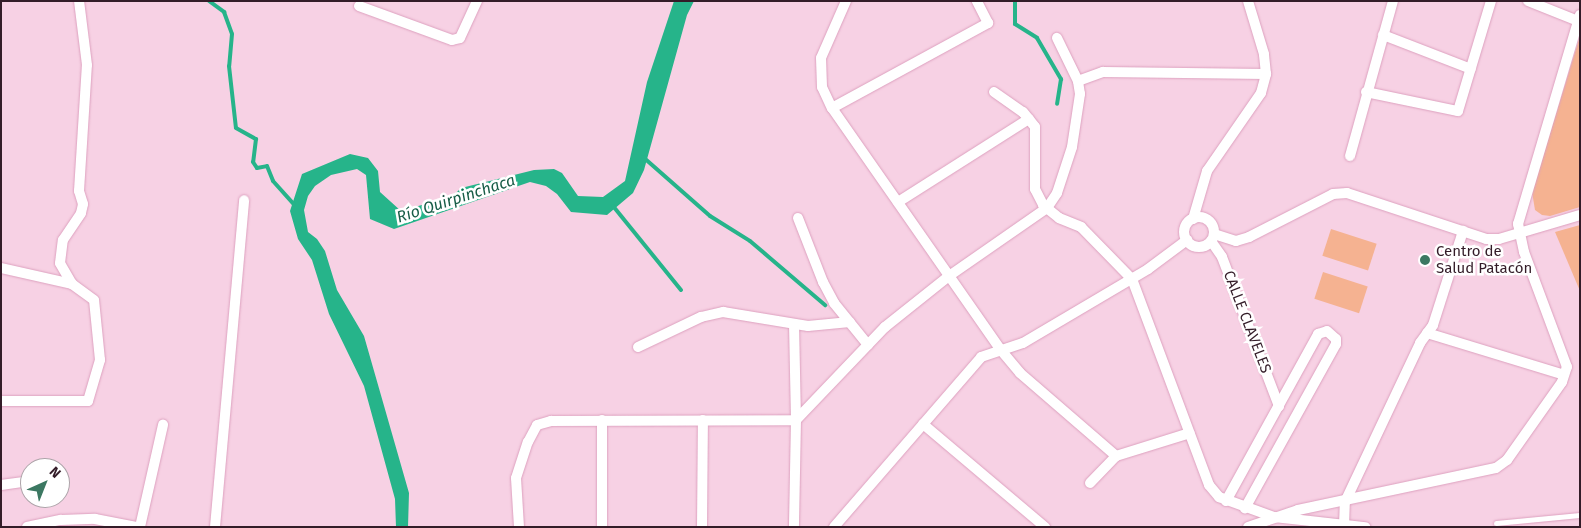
<!DOCTYPE html>
<html>
<head>
<meta charset="utf-8">
<style>
  body { margin:0 }
  #map { position:relative; width:1581px; height:528px; overflow:hidden; background:#f7d1e4; font-family:"Fira Sans",sans-serif }
  div>[style] { position:absolute }
  [style*='--x'] { left:calc(var(--x)*1px); top:calc(var(--y)*1px); width:calc(var(--w)*1px); rotate:calc(var(--a)*1deg) }
  .green>* { inset:0; background:#f5b291; transform-origin:0 0 }
  .water>* { inset:0; background:#26b48a }
  .stream>* { height:4px; margin:-2px; padding:0 2px; transform-origin:2px; border-radius:2px; background:#26b48a }
  .roads { filter:drop-shadow(0 0 1px #dda1bf) drop-shadow(0 0 1px #dda1bf) }
  .lane>* { height:5px; margin:-2.5px; padding:0 2.5px; transform-origin:2.5px; border-radius:2.5px; background:#fff }
  .street>* { height:10px; margin:-5px; padding:0 5px; transform-origin:5px; border-radius:5px; background:#fff }
  .street>.ring { margin:-5px; padding:0; box-sizing:content-box; background:none; border:10px solid #fff; border-radius:50% }
  .dots>* { width:14px; height:14px; translate:-50% -50%; box-sizing:border-box; border:2px solid #fff; border-radius:50% }
  span { translate:-50% -50%; white-space:nowrap; text-align:center; line-height:1.15; -webkit-text-stroke:5px #fff; paint-order:stroke }
  .poi-label { font-size:15px; color:#331c28 }
  .left { translate:0 -50%; text-align:left }
  .street-label { font-size:15px; color:#331c28 }
  .water-label { font-size:16px; color:#175d47; font-style:italic }
  .frame { position:absolute; inset:0; border:2px solid #331c28; pointer-events:none }
  .north { position:absolute; left:20px; top:458px; width:50px; height:50px; box-sizing:border-box; background:#fff; border:1px solid #ada4a9; border-radius:50%; rotate:44deg; font-size:14px; font-weight:700; line-height:20px; text-align:center; color:#331c28 }
  .north::after { content:''; display:block; margin:auto; width:18px; height:22px; background:#3c7862; clip-path:polygon(50% 0,100% 100%,50% 72%,0 100%) }
</style>
</head>
<body>
<div id="map">
  <div class="green">
    <div style="clip-path:polygon(1580px 36px,1580px 207px,1550px 216px,1542px 215px,1535px 210px,1532px 192px)"></div>
    <div style="clip-path:polygon(1580px 225px,1580px 291px,1555px 232px)"></div>
    <div style="left:1331px;top:229px;width:48px;height:28px;rotate:18deg"></div>
    <div style="left:1323px;top:272px;width:47px;height:28px;rotate:18deg"></div>
  </div>
  <div class="water">
    <div style="clip-path:polygon(674px 1px,694px 1px,687px 15px,644px 170px,633px 193px,607px 215px,571px 212px,557px 194px,546px 186px,530px 182px,394px 229px,370px 219px,366px 175px,357px 169px,331px 175px,315px 186px,308px 196px,304px 210px,308px 232px,317px 239px,325px 251px,337px 290px,364px 336px,409px 493px,408px 527px,396px 527px,395px 499px,364px 386px,329px 314px,312px 260px,298px 239px,290px 211px,302px 174px,350px 154px,368px 158px,378px 171px,380px 192px,401px 211px,453px 196px,461px 188px,534px 170px,554px 169px,562px 173px,578px 196px,603px 197px,625px 181px,647px 82px)"></div>
  </div>
  <div class="stream">
    <div style="--x:209;--y:1;--w:19;--a:36"></div>
    <div style="--x:224;--y:12;--w:23;--a:70"></div>
    <div style="--x:232;--y:34;--w:32;--a:95"></div>
    <div style="--x:229;--y:66;--w:62;--a:83.6"></div>
    <div style="--x:236;--y:128;--w:23;--a:29"></div>
    <div style="--x:256;--y:139;--w:23;--a:97"></div>
    <div style="--x:253;--y:162;--w:7;--a:56"></div>
    <div style="--x:257;--y:168;--w:10;--a:-11"></div>
    <div style="--x:267;--y:166;--w:16;--a:68"></div>
    <div style="--x:273;--y:181;--w:31;--a:48"></div>
    <div style="--x:1015;--y:1;--w:23;--a:90"></div>
    <div style="--x:1015;--y:24;--w:26;--a:32"></div>
    <div style="--x:1037;--y:38;--w:48;--a:59.7"></div>
    <div style="--x:1061;--y:79;--w:25;--a:99"></div>
    <div style="--x:643;--y:157;--w:89;--a:41.4"></div>
    <div style="--x:710;--y:216;--w:47;--a:32"></div>
    <div style="--x:750;--y:241;--w:99;--a:40.5"></div>
    <div style="--x:613;--y:206;--w:108;--a:51"></div>
  </div>
  <div class="roads">
    <div class="lane">
      <div style="--x:1496;--y:523;--w:84;--a:-5.4"></div>
    </div>
    <div class="street">
      <div style="--x:846;--y:1;--w:62;--a:113.7"></div>
      <div style="--x:821;--y:58;--w:29;--a:88"></div>
      <div style="--x:822;--y:87;--w:23;--a:65"></div>
      <div style="--x:832;--y:108;--w:294;--a:55.1"></div>
      <div style="--x:1000;--y:349;--w:31;--a:50"></div>
      <div style="--x:1020;--y:373;--w:127;--a:40.8"></div>
      <div style="--x:1116;--y:456;--w:77;--a:-17.3"></div>
      <div style="--x:1528;--y:1;--w:54;--a:21.8"></div>
      <div style="--x:359;--y:6;--w:99;--a:20.1"></div>
      <div style="--x:452;--y:40;--w:8;--a:-14"></div>
      <div style="--x:460;--y:38;--w:41;--a:-65.3"></div>
      <div style="--x:1383;--y:35;--w:94;--a:21.1"></div>
      <div style="--x:1078;--y:81;--w:27;--a:-20"></div>
      <div style="--x:1103;--y:72;--w:163;--a:0.7"></div>
      <div style="--x:994;--y:92;--w:35;--a:35"></div>
      <div style="--x:1023;--y:112;--w:19;--a:51"></div>
      <div style="--x:1035;--y:127;--w:62;--a:90"></div>
      <div style="--x:1035;--y:189;--w:18;--a:63"></div>
      <div style="--x:1043;--y:205;--w:21;--a:39"></div>
      <div style="--x:1059;--y:218;--w:24;--a:22"></div>
      <div style="--x:1081;--y:227;--w:73;--a:45.6"></div>
      <div style="--x:1132;--y:279;--w:220;--a:69.5"></div>
      <div style="--x:1209;--y:485;--w:16;--a:50"></div>
      <div style="--x:1219;--y:497;--w:59;--a:20"></div>
      <div style="--x:1274;--y:517;--w:92;--a:6.3"></div>
      <div style="--x:1366;--y:92;--w:94;--a:11.7"></div>
      <div style="--x:1458;--y:111;--w:115;--a:-73.3"></div>
      <div style="--x:832;--y:108;--w:178;--a:-28.6"></div>
      <div style="--x:988;--y:23;--w:25;--a:-117"></div>
      <div style="--x:1350;--y:156;--w:161;--a:-74.5"></div>
      <div style="--x:898;--y:202;--w:155;--a:-32.4"></div>
      <div class="ring" style="left:1184px;top:217px;width:20px;height:20px"></div>
      <div style="--x:798;--y:218;--w:69;--a:68.7"></div>
      <div style="--x:823;--y:282;--w:24;--a:62"></div>
      <div style="--x:834;--y:303;--w:54;--a:51"></div>
      <div style="--x:1193;--y:219;--w:50;--a:-73.7"></div>
      <div style="--x:1207;--y:171;--w:95;--a:-55.3"></div>
      <div style="--x:1261;--y:93;--w:20;--a:-75"></div>
      <div style="--x:1266;--y:74;--w:20;--a:-96"></div>
      <div style="--x:1264;--y:54;--w:55;--a:-106.8"></div>
      <div style="--x:1214;--y:234;--w:23;--a:18"></div>
      <div style="--x:1236;--y:241;--w:14;--a:-17"></div>
      <div style="--x:1249;--y:237;--w:94;--a:-27.1"></div>
      <div style="--x:1333;--y:194;--w:14;--a:-4"></div>
      <div style="--x:1347;--y:193;--w:146;--a:18.3"></div>
      <div style="--x:1486;--y:239;--w:13;--a:0"></div>
      <div style="--x:1499;--y:239;--w:84;--a:-16.5"></div>
      <div style="--x:1211;--y:241;--w:19;--a:55"></div>
      <div style="--x:1222;--y:257;--w:160;--a:69.1"></div>
      <div style="--x:1;--y:268;--w:73;--a:12.7"></div>
      <div style="--x:794;--y:324;--w:96;--a:88.8"></div>
      <div style="--x:796;--y:420;--w:129;--a:-46.3"></div>
      <div style="--x:885;--y:327;--w:82;--a:-38.6"></div>
      <div style="--x:949;--y:276;--w:119;--a:-34.8"></div>
      <div style="--x:1047;--y:208;--w:18;--a:-56"></div>
      <div style="--x:1057;--y:193;--w:48;--a:-71.9"></div>
      <div style="--x:1072;--y:147;--w:54;--a:-81.4"></div>
      <div style="--x:1080;--y:94;--w:13;--a:-99"></div>
      <div style="--x:1078;--y:81;--w:48;--a:-116"></div>
      <div style="--x:1427;--y:333;--w:143;--a:17"></div>
      <div style="--x:638;--y:347;--w:70;--a:-25.5"></div>
      <div style="--x:701;--y:317;--w:23;--a:-13"></div>
      <div style="--x:723;--y:312;--w:86;--a:9.4"></div>
      <div style="--x:808;--y:326;--w:42;--a:-5.4"></div>
      <div style="--x:1;--y:401;--w:87;--a:0"></div>
      <div style="--x:88;--y:401;--w:43;--a:-73.7"></div>
      <div style="--x:100;--y:360;--w:60;--a:-95.7"></div>
      <div style="--x:94;--y:300;--w:27;--a:-144"></div>
      <div style="--x:72;--y:284;--w:24;--a:-120"></div>
      <div style="--x:60;--y:263;--w:23;--a:-83"></div>
      <div style="--x:63;--y:240;--w:32;--a:-56"></div>
      <div style="--x:81;--y:213;--w:9;--a:-77"></div>
      <div style="--x:83;--y:204;--w:14;--a:-107"></div>
      <div style="--x:79;--y:191;--w:126;--a:-86.4"></div>
      <div style="--x:87;--y:65;--w:64;--a:-97.1"></div>
      <div style="--x:923;--y:424;--w:160;--a:40.2"></div>
      <div style="--x:1090;--y:483;--w:37;--a:-46"></div>
      <div style="--x:1;--y:485;--w:21;--a:-8"></div>
      <div style="--x:1226;--y:501;--w:191;--a:-61.1"></div>
      <div style="--x:1318;--y:334;--w:9;--a:-18"></div>
      <div style="--x:1327;--y:331;--w:12;--a:42"></div>
      <div style="--x:1336;--y:339;--w:5;--a:90"></div>
      <div style="--x:1336;--y:344;--w:188;--a:119"></div>
      <div style="--x:1344;--y:526;--w:24;--a:-88"></div>
      <div style="--x:1345;--y:502;--w:176;--a:-64.7"></div>
      <div style="--x:1420;--y:343;--w:22;--a:-54"></div>
      <div style="--x:1433;--y:325;--w:99;--a:-72.3"></div>
      <div style="--x:27;--y:527;--w:35;--a:-12"></div>
      <div style="--x:61;--y:520;--w:34;--a:-2"></div>
      <div style="--x:95;--y:519;--w:42;--a:11"></div>
      <div style="--x:140;--y:527;--w:105;--a:-77.3"></div>
      <div style="--x:215;--y:527;--w:328;--a:-84.9"></div>
      <div style="--x:519;--y:527;--w:49;--a:-93.5"></div>
      <div style="--x:516;--y:478;--w:38;--a:-72"></div>
      <div style="--x:528;--y:442;--w:19;--a:-62"></div>
      <div style="--x:537;--y:425;--w:15;--a:-16"></div>
      <div style="--x:551;--y:421;--w:245;--a:-0.2"></div>
      <div style="--x:796;--y:420;--w:107;--a:91.1"></div>
      <div style="--x:602;--y:527;--w:107;--a:-90"></div>
      <div style="--x:702;--y:527;--w:107;--a:-89.5"></div>
      <div style="--x:834;--y:527;--w:225;--a:-49.1"></div>
      <div style="--x:981;--y:357;--w:44;--a:-18.4"></div>
      <div style="--x:1023;--y:343;--w:145;--a:-30.6"></div>
      <div style="--x:1148;--y:269;--w:49;--a:-36.6"></div>
      <div style="--x:1248;--y:527;--w:53;--a:-18.8"></div>
      <div style="--x:1298;--y:510;--w:202;--a:-12"></div>
      <div style="--x:1496;--y:468;--w:14;--a:-36"></div>
      <div style="--x:1507;--y:460;--w:95;--a:-54.8"></div>
      <div style="--x:1562;--y:382;--w:16;--a:-72"></div>
      <div style="--x:1567;--y:367;--w:123;--a:-110.5"></div>
      <div style="--x:1524;--y:252;--w:29;--a:-102"></div>
      <div style="--x:1518;--y:224;--w:218;--a:-73.5"></div>
    </div>
  </div>
  <div class="dots">
    <div style="left:1425px;top:260px;background:#3c7862"></div>
  </div>
  <div class="poi-label">
    <span class="left" style="left:1436px;top:260px">Centro de<br>Salud Patacón</span>
  </div>
  <div class="street-label">
    <span style="left:1247px;top:322px;rotate:69deg">CALLE CLAVELES</span>
  </div>
  <div class="water-label">
    <span style="left:456px;top:199px;rotate:-18deg">Río Quirpinchaca</span>
  </div>
  <div class="frame"></div>
  <div class="north">N</div>
</div>
</body>
</html>
